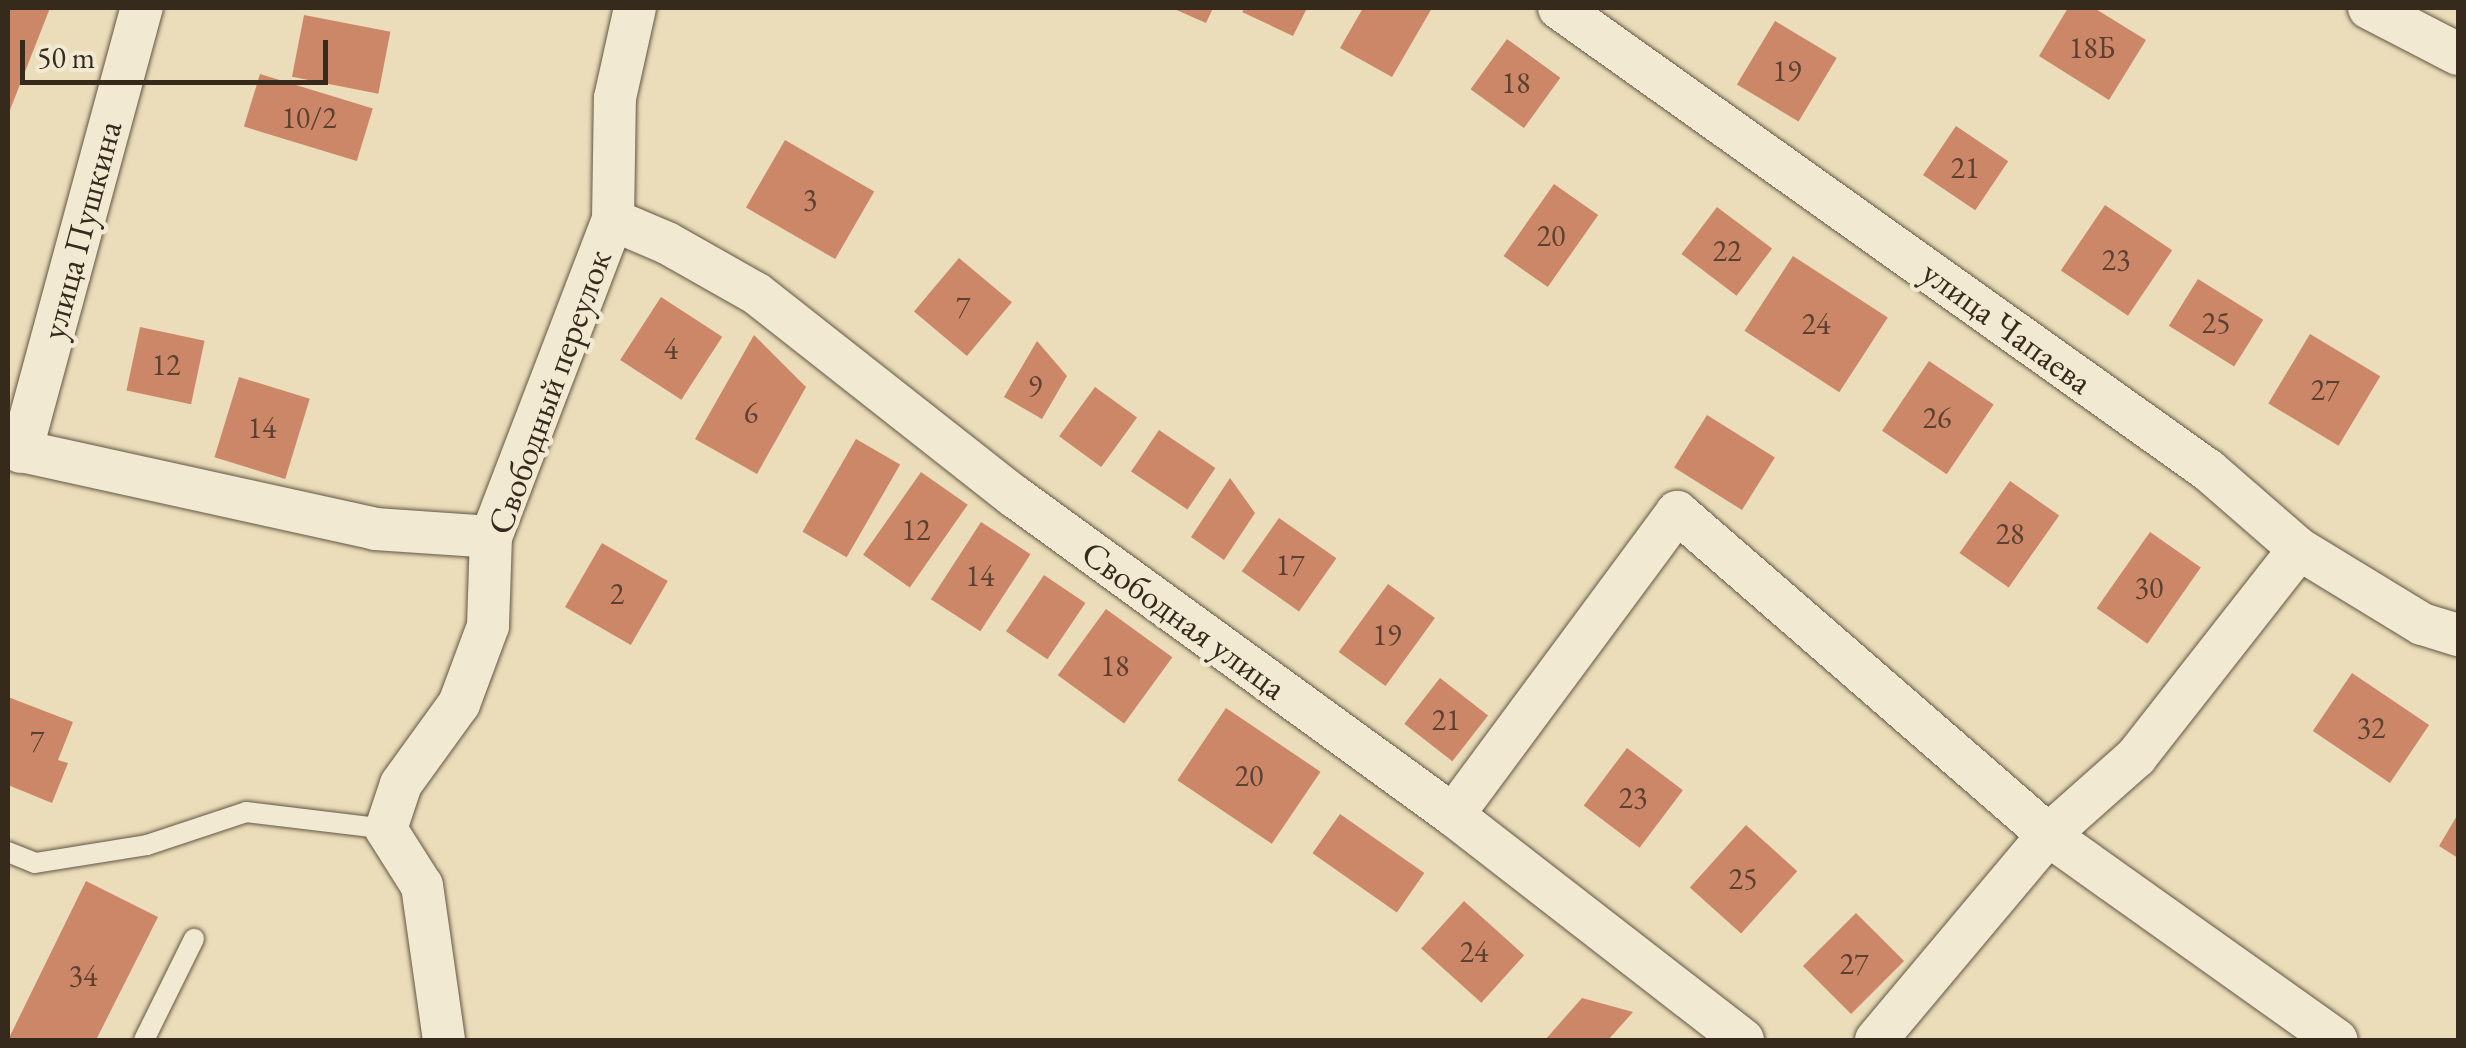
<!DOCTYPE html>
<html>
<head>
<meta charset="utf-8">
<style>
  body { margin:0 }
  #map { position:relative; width:2466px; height:1048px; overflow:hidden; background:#ebddb9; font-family:"EB Garamond",serif }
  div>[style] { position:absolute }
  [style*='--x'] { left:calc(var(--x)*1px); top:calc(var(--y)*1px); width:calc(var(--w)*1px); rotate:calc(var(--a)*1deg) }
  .building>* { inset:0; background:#cc8768; transform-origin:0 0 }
  .roads { filter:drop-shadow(0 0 2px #635744) drop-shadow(0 0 2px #635744) }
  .service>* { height:20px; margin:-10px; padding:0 10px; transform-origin:10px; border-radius:10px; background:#f2e9d2 }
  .minor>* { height:42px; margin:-21px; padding:0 21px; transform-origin:21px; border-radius:21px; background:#f2e9d2 }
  span { translate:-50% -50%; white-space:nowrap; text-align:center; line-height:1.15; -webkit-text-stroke:9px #f2e9d2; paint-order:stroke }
  .number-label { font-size:30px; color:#5c4130 }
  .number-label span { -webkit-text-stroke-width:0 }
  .street-label { font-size:35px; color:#362a1d }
  .frame { position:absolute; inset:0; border:10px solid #362a1d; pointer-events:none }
  .scale { position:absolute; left:20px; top:40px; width:308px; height:45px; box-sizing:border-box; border:5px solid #362a1d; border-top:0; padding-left:12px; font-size:30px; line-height:35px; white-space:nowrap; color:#362a1d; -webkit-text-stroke:8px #f2e9d2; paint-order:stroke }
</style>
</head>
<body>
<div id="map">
  <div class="building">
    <div style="clip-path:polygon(8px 8px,50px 8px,8px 115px)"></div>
    <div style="clip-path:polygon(1172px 8px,1213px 8px,1206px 23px)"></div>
    <div style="clip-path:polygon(1245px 8px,1307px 8px,1293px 36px,1242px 12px)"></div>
    <div style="clip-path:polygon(1363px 8px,1432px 8px,1392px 77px,1340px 48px)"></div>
    <div style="clip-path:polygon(2068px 8px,2094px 8px,2146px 40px,2109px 100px,2039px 56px)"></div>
    <div style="left:304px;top:15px;width:88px;height:63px;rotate:11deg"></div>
    <div style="left:1775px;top:21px;width:72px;height:74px;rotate:31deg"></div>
    <div style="left:1507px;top:39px;width:66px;height:62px;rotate:36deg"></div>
    <div style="left:260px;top:74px;width:118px;height:55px;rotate:17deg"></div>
    <div style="left:1956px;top:126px;width:63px;height:59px;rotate:34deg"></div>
    <div style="left:785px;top:140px;width:103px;height:78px;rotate:30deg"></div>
    <div style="left:1554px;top:184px;width:54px;height:88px;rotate:35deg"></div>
    <div style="left:2105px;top:205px;width:81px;height:79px;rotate:34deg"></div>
    <div style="left:1717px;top:207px;width:69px;height:59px;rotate:37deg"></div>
    <div style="left:1793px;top:256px;width:113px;height:89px;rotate:33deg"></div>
    <div style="left:959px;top:258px;width:69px;height:70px;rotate:40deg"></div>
    <div style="left:2198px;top:279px;width:77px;height:55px;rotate:32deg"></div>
    <div style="left:661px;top:297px;width:73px;height:75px;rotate:33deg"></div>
    <div style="left:140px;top:327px;width:66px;height:65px;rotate:12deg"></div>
    <div style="left:2310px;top:334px;width:82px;height:81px;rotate:31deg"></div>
    <div style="clip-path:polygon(754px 335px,806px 387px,757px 474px,695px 439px)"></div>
    <div style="clip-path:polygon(1037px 341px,1067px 376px,1042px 419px,1004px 397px)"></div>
    <div style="left:1929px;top:361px;width:78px;height:84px;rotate:34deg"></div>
    <div style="left:239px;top:377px;width:74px;height:84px;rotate:17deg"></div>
    <div style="left:1095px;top:387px;width:52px;height:61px;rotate:36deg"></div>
    <div style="left:1707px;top:415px;width:80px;height:62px;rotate:32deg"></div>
    <div style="left:1159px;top:430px;width:68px;height:50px;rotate:34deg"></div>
    <div style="left:856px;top:439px;width:51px;height:107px;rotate:30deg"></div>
    <div style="left:921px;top:472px;width:57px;height:101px;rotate:35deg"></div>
    <div style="clip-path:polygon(1230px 478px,1255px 513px,1224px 560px,1191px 537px)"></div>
    <div style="left:2010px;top:481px;width:60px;height:88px;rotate:35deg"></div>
    <div style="left:1279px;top:518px;width:70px;height:65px;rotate:35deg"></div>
    <div style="left:981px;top:522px;width:59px;height:92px;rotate:33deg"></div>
    <div style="left:2150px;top:532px;width:62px;height:93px;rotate:35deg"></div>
    <div style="left:602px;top:543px;width:76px;height:74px;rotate:30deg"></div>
    <div style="left:1044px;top:575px;width:50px;height:68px;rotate:34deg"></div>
    <div style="left:1388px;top:584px;width:58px;height:84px;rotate:36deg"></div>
    <div style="left:1106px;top:609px;width:82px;height:82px;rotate:36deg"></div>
    <div style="left:2352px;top:673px;width:93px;height:70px;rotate:34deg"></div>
    <div style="left:1440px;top:678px;width:61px;height:58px;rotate:38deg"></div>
    <div style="clip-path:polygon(8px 697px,73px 722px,58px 760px,68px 763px,52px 803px,8px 785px)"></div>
    <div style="left:1226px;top:708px;width:114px;height:87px;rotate:34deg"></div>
    <div style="left:1627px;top:748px;width:70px;height:72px;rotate:37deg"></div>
    <div style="left:1340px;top:814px;width:103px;height:48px;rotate:35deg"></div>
    <div style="clip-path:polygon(2458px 814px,2458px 858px,2439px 846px)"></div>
    <div style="left:1746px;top:825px;width:69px;height:84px;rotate:42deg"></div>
    <div style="clip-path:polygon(86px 881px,158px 917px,96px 1040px,8px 1040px)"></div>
    <div style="left:1464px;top:901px;width:81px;height:64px;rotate:42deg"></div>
    <div style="left:1856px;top:913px;width:68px;height:75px;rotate:45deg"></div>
    <div style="clip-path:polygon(1582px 998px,1633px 1012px,1608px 1040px,1545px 1040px)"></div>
  </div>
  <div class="roads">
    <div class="service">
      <div style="--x:8;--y:852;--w:29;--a:22"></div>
      <div style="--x:35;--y:863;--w:113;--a:-9.1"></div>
      <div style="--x:147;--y:845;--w:104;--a:-18.4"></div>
      <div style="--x:246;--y:812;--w:141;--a:6.9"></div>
      <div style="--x:144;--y:1040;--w:113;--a:-63.7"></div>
    </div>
    <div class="minor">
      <div style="--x:1559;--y:8;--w:797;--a:35.45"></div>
      <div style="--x:2208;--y:470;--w:121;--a:41"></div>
      <div style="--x:2299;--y:549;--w:144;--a:31.4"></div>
      <div style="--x:2422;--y:624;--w:38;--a:17"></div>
      <div style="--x:2369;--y:8;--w:100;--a:27.3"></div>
      <div style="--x:613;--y:220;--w:59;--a:23.1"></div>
      <div style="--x:667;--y:243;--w:103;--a:29.5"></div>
      <div style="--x:757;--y:294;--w:327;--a:38.2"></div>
      <div style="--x:1014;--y:496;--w:543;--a:36"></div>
      <div style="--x:1453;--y:815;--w:367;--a:37.8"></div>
      <div style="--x:8;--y:448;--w:376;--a:12.4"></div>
      <div style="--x:375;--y:529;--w:116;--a:3.9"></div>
      <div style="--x:21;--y:452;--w:460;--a:-74.8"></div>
      <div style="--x:1453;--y:815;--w:377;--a:-53.5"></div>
      <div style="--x:1677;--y:512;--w:492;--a:41"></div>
      <div style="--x:2048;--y:835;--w:354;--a:35.4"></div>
      <div style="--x:444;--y:1040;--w:156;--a:-98.1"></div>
      <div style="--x:422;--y:886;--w:67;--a:-122.3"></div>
      <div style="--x:386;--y:829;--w:47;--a:-71.6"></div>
      <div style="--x:401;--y:784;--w:99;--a:-54.1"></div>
      <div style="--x:459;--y:704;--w:83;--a:-69.6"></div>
      <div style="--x:488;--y:626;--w:89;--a:-88.1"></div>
      <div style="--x:491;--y:537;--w:340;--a:-69"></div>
      <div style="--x:613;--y:220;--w:122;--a:-89.1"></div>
      <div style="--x:615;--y:98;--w:92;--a:-77.5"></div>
      <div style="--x:1876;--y:1040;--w:268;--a:-50"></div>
      <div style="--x:2048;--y:835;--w:118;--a:-41.6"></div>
      <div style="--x:2136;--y:757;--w:264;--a:-51.9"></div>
    </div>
  </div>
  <div class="number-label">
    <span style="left:2092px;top:48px">18Б</span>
    <span style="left:1787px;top:71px">19</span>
    <span style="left:1516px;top:83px">18</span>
    <span style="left:309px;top:118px">10/2</span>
    <span style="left:1965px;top:168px">21</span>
    <span style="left:810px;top:200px">3</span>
    <span style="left:1551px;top:236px">20</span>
    <span style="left:1727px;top:251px">22</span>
    <span style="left:2116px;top:260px">23</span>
    <span style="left:963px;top:307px">7</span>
    <span style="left:2216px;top:323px">25</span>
    <span style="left:1816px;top:324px">24</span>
    <span style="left:671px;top:349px">4</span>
    <span style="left:166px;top:365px">12</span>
    <span style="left:1035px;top:386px">9</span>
    <span style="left:2325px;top:390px">27</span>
    <span style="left:751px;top:413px">6</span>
    <span style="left:1937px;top:418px">26</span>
    <span style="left:262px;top:428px">14</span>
    <span style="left:916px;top:530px">12</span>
    <span style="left:2010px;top:534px">28</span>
    <span style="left:1290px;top:565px">17</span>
    <span style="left:980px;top:576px">14</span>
    <span style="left:2149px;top:588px">30</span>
    <span style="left:617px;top:594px">2</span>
    <span style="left:1387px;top:635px">19</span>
    <span style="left:1115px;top:666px">18</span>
    <span style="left:1446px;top:720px">21</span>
    <span style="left:2371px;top:728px">32</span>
    <span style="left:37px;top:741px">7</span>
    <span style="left:1249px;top:776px">20</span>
    <span style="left:1633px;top:798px">23</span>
    <span style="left:1743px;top:879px">25</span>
    <span style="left:1474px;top:952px">24</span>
    <span style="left:1854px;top:964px">27</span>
    <span style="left:83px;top:976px">34</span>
  </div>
  <div class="street-label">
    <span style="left:81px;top:230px;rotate:-75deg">улица Пушкина</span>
    <span style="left:2007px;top:327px;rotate:36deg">улица Чапаева</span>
    <span style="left:549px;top:392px;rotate:-70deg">Свободный переулок</span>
    <span style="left:1184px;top:620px;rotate:36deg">Свободная улица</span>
  </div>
  <div class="frame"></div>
  <div class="scale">50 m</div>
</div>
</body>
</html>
